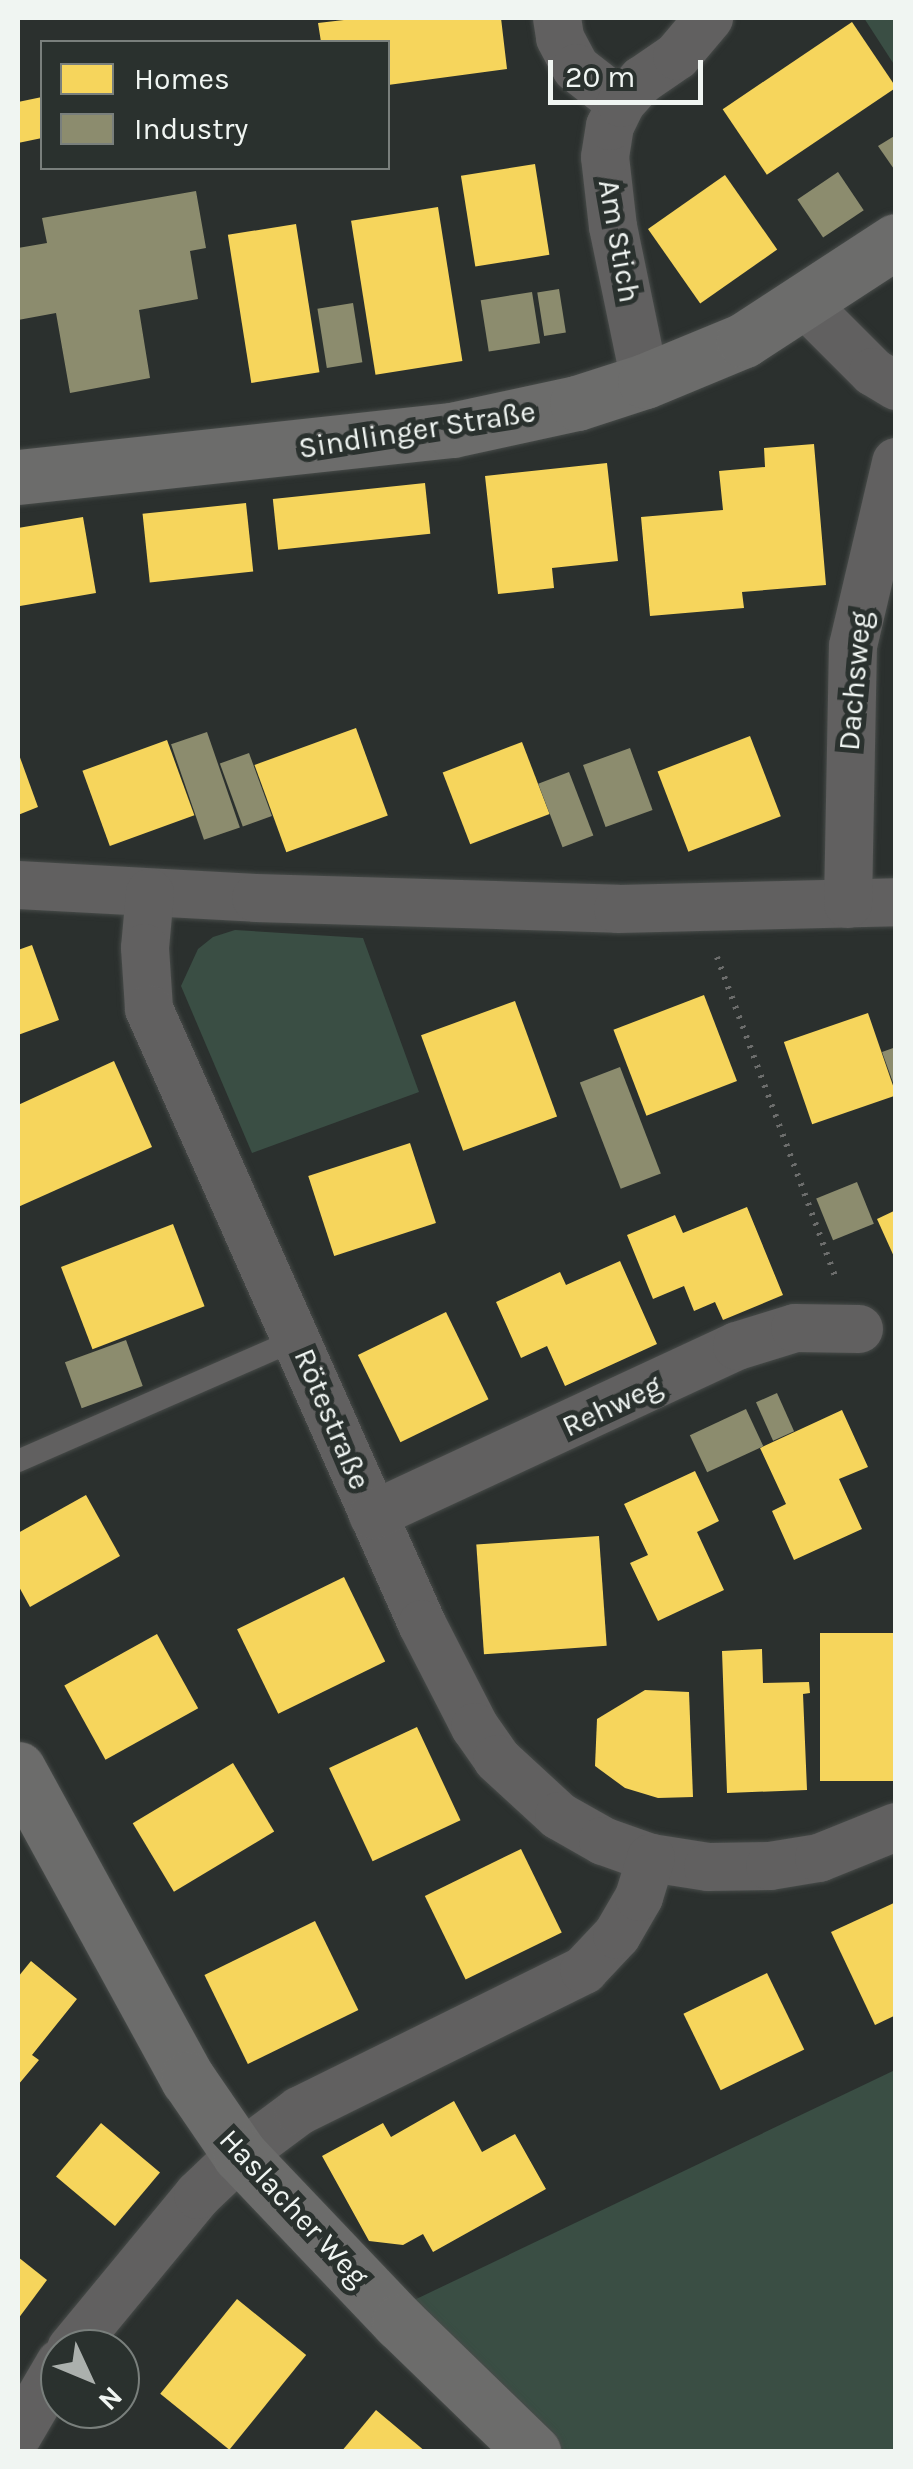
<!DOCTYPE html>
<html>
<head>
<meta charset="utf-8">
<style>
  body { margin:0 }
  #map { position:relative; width:913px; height:2469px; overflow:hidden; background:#2b302e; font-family:Karla,sans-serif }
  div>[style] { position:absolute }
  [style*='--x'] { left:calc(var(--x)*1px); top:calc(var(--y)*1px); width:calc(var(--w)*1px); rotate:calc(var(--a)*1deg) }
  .green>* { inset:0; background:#3a4e44 }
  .homes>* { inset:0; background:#f6d55c; transform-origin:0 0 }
  .industry>* { inset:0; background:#8c8c6e; transform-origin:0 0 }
  .path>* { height:6px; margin-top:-3px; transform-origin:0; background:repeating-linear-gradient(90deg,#6c6d6c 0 2.5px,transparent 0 10.5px) }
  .roads { filter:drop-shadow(0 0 2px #474b49) drop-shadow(0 0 2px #474b49) }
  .lane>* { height:22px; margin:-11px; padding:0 11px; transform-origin:11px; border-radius:11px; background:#616060 }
  .street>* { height:48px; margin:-24px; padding:0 24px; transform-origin:24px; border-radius:24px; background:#616060 }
  .secondary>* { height:55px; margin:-27.5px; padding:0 27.5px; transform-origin:27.5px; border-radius:27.5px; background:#6c6c6b }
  span { translate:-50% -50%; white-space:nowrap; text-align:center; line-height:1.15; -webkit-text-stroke:10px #2a312e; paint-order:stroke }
  .street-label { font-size:30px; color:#f0f5f2 }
  .frame { position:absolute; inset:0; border:20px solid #f0f5f2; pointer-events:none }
  .legend { position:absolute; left:40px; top:40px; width:350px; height:130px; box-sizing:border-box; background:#2a312e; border:2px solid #797f7c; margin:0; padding:12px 18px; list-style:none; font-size:30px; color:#f0f5f2 }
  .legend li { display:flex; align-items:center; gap:20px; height:50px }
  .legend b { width:50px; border:2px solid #797f7c }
  .north { position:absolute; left:40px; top:2329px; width:100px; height:100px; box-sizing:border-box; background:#2a312e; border:2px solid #797f7c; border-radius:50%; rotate:134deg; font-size:28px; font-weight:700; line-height:40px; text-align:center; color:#f0f5f2 }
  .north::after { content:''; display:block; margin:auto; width:35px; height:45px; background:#abb0ad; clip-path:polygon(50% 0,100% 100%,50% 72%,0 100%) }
  .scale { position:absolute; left:548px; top:60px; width:155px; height:45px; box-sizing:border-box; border:5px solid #f0f5f2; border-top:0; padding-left:12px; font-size:30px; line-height:35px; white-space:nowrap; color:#f0f5f2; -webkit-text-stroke:8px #2a312e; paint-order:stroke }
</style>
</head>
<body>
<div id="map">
  <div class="green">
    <div style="clip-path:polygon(864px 18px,895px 18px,895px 66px)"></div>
    <div style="clip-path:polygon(235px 930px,363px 938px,419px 1092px,252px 1153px,181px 986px,198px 949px,213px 937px)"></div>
    <div style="clip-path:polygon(895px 2070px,895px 2451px,562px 2451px,410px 2302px)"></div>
  </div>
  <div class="homes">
    <div style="clip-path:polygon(361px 18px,501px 18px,507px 69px,388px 85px,388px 42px,321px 42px,318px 23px)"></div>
    <div style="left:852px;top:22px;width:79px;height:156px;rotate:56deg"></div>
    <div style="clip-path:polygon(42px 97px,42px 138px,18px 143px,18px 102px)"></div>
    <div style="left:535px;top:164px;width:92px;height:75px;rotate:81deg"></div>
    <div style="left:725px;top:175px;width:91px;height:94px;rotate:55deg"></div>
    <div style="left:438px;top:207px;width:156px;height:88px;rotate:81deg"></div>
    <div style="left:296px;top:224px;width:150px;height:69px;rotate:81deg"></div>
    <div style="clip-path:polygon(814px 444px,826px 585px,742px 592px,744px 608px,650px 616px,641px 517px,723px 510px,719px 471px,765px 467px,764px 448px)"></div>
    <div style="clip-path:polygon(607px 463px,618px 561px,552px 568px,554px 588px,498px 594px,485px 476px)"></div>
    <div style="left:425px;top:483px;width:51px;height:153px;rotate:84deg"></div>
    <div style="left:246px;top:503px;width:69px;height:104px;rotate:84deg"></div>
    <div style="clip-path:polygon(83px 517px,96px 593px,20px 606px,18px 528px)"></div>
    <div style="left:356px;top:728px;width:93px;height:108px;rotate:70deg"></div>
    <div style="left:750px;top:736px;width:86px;height:99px;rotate:69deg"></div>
    <div style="left:167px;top:740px;width:80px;height:90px;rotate:70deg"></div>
    <div style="left:522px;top:742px;width:77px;height:85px;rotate:69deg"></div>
    <div style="clip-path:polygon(18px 752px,38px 807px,18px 815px)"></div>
    <div style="clip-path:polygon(32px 945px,59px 1020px,18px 1035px,18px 950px)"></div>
    <div style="left:704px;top:995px;width:92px;height:97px;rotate:69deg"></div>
    <div style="left:515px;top:1001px;width:123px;height:100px;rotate:70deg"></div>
    <div style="left:868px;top:1013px;width:87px;height:89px;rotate:71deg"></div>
    <div style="clip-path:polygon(114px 1061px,152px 1147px,18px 1207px,18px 1105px)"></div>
    <div style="left:410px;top:1143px;width:84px;height:107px;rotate:72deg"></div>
    <div style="clip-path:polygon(747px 1207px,783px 1295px,723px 1320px,715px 1302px,694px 1311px,684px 1286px,653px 1299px,627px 1235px,675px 1215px,683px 1233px)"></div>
    <div style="clip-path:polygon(896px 1210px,896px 1261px,877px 1219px)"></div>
    <div style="left:173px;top:1224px;width:88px;height:120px;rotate:69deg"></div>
    <div style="clip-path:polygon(620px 1261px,657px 1344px,565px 1386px,547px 1346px,521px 1358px,496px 1302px,560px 1272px,566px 1285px)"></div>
    <div style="left:446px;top:1312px;width:97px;height:98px;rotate:64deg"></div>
    <div style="clip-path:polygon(842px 1410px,868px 1467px,839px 1479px,862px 1529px,794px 1560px,772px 1511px,786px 1504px,760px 1448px)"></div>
    <div style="clip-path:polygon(695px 1471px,719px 1521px,697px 1532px,724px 1590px,658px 1621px,630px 1563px,648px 1555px,624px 1504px)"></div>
    <div style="clip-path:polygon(86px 1495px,120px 1556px,30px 1607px,18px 1585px,18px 1533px)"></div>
    <div style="left:599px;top:1536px;width:110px;height:123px;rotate:86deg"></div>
    <div style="left:344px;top:1577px;width:94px;height:119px;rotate:64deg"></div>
    <div style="left:896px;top:1633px;width:148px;height:76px;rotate:90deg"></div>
    <div style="left:157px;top:1634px;width:85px;height:106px;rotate:61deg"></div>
    <div style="clip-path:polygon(762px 1649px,763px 1683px,809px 1682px,810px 1693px,803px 1694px,807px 1790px,727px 1793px,722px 1651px)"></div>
    <div style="clip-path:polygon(645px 1690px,689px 1692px,693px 1797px,658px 1798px,625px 1788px,595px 1766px,597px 1719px)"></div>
    <div style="left:417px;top:1727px;width:103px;height:97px;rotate:65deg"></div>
    <div style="left:233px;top:1763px;width:80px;height:117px;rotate:59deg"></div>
    <div style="left:521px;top:1849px;width:93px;height:107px;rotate:64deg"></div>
    <div style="clip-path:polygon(896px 1902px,896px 2015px,875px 2025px,831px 1932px)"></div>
    <div style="left:315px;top:1921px;width:99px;height:123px;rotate:64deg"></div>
    <div style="clip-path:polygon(31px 1961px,77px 1999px,32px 2055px,39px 2060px,18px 2085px,18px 1977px)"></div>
    <div style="left:767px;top:1973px;width:85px;height:93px;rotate:64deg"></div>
    <div style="clip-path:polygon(454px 2101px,482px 2152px,515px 2134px,546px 2189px,433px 2252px,423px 2234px,403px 2245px,369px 2241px,322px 2156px,383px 2123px,391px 2137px)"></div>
    <div style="left:101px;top:2123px;width:77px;height:70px;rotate:40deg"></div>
    <div style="clip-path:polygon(18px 2257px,47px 2280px,18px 2319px)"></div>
    <div style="left:237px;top:2299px;width:89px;height:122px;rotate:39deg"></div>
    <div style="clip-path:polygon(376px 2410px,426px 2452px,341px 2452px)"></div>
  </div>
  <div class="industry">
    <div style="clip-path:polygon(896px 135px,896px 172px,878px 146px)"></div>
    <div style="left:838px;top:172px;width:46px;height:49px;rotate:56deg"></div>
    <div style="clip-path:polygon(196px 191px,206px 248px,190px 251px,198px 299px,139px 310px,150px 378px,70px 393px,56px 313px,18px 320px,18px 248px,47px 243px,42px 218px)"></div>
    <div style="left:559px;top:289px;width:44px;height:22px;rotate:81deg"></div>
    <div style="left:532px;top:292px;width:52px;height:52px;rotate:81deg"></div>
    <div style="left:353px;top:303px;width:60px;height:36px;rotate:81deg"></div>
    <div style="left:207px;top:732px;width:101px;height:38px;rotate:71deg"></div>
    <div style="left:630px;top:748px;width:66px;height:50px;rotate:70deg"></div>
    <div style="left:249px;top:753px;width:67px;height:31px;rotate:70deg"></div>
    <div style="left:569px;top:772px;width:68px;height:33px;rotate:69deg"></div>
    <div style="clip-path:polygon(896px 1047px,896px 1088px,895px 1088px,882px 1052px)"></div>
    <div style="left:620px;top:1067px;width:114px;height:43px;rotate:69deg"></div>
    <div style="left:857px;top:1182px;width:45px;height:44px;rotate:68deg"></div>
    <div style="left:126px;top:1340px;width:49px;height:65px;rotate:70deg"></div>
    <div style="left:777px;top:1393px;width:42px;height:23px;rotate:66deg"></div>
    <div style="left:746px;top:1409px;width:41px;height:62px;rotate:65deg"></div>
  </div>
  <div class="path">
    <div style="--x:717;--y:957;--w:342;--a:69.7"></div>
  </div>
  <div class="roads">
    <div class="lane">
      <div style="--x:18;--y:1461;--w:305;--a:-23.6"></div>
    </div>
    <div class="street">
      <div style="--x:557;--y:18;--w:20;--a:81"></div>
      <div style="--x:560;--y:38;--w:34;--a:62"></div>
      <div style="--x:576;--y:68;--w:57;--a:37.9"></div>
      <div style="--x:804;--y:303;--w:98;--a:45"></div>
      <div style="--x:873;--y:372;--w:27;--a:31"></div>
      <div style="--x:645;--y:381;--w:157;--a:-101.7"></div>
      <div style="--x:613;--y:227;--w:70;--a:-96.5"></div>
      <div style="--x:605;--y:157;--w:31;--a:-81"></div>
      <div style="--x:610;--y:126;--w:25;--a:-64"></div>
      <div style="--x:621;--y:103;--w:31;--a:-48"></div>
      <div style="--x:642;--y:80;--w:42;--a:-34.4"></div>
      <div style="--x:677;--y:56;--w:50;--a:-49.9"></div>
      <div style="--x:18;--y:885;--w:238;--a:3.1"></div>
      <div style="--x:256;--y:898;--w:362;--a:1.7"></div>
      <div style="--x:618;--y:909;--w:278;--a:-1.4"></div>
      <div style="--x:150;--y:893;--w:55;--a:95.2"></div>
      <div style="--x:145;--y:948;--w:61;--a:86.2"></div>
      <div style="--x:149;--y:1009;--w:673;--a:66.06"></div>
      <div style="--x:422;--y:1624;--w:116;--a:62.8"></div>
      <div style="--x:475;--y:1727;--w:39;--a:55"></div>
      <div style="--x:497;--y:1759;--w:84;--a:42.6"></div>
      <div style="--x:559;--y:1816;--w:51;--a:29.6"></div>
      <div style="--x:603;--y:1841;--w:51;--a:19.5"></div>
      <div style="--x:651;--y:1858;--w:58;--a:9"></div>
      <div style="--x:708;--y:1867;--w:62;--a:-0.9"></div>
      <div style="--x:770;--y:1866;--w:50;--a:-9.3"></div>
      <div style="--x:819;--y:1858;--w:83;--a:-21.9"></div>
      <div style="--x:848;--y:904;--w:258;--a:-88.9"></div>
      <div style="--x:853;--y:646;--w:189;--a:-76.8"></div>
      <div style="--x:373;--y:1515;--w:401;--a:-24.9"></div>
      <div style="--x:737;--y:1346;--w:61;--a:-17.2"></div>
      <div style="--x:795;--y:1328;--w:64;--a:0.9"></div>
      <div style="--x:71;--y:2349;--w:200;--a:-50.5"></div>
      <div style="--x:198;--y:2195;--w:58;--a:-43.6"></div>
      <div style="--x:240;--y:2155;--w:74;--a:-36.7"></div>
      <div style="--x:299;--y:2111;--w:318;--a:-26.3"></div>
      <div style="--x:584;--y:1970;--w:48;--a:-46.7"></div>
      <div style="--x:617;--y:1935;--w:44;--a:-59.9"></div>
      <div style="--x:639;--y:1897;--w:41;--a:-72.9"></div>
      <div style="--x:18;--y:2435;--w:83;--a:-59.7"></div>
    </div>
    <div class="secondary">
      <div style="--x:18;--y:477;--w:437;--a:-6.2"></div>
      <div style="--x:452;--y:430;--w:128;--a:-12.2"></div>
      <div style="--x:577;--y:403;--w:71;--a:-17.9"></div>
      <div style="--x:645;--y:381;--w:107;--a:-22.5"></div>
      <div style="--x:744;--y:340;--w:181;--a:-33.1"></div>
      <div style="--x:18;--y:1769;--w:354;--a:61.3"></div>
      <div style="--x:188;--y:2079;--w:92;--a:55.6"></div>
      <div style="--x:240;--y:2155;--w:231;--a:46.4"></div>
      <div style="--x:399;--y:2322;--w:187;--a:44.1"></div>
    </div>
  </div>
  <div class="street-label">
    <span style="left:619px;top:241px;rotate:80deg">Am Stich</span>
    <span style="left:417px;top:430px;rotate:-9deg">Sindlinger Straße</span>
    <span style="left:855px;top:681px;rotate:-85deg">Dachsweg</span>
    <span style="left:612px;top:1406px;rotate:-25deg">Rehweg</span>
    <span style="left:332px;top:1419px;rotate:67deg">Rötestraße</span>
    <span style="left:294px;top:2208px;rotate:47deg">Haslacher Weg</span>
  </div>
  <div class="frame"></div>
  <ul class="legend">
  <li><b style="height:28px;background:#f6d55c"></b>Homes</li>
  <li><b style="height:28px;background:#8c8c6e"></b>Industry</li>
  </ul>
  <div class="north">N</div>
  <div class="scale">20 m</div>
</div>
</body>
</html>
